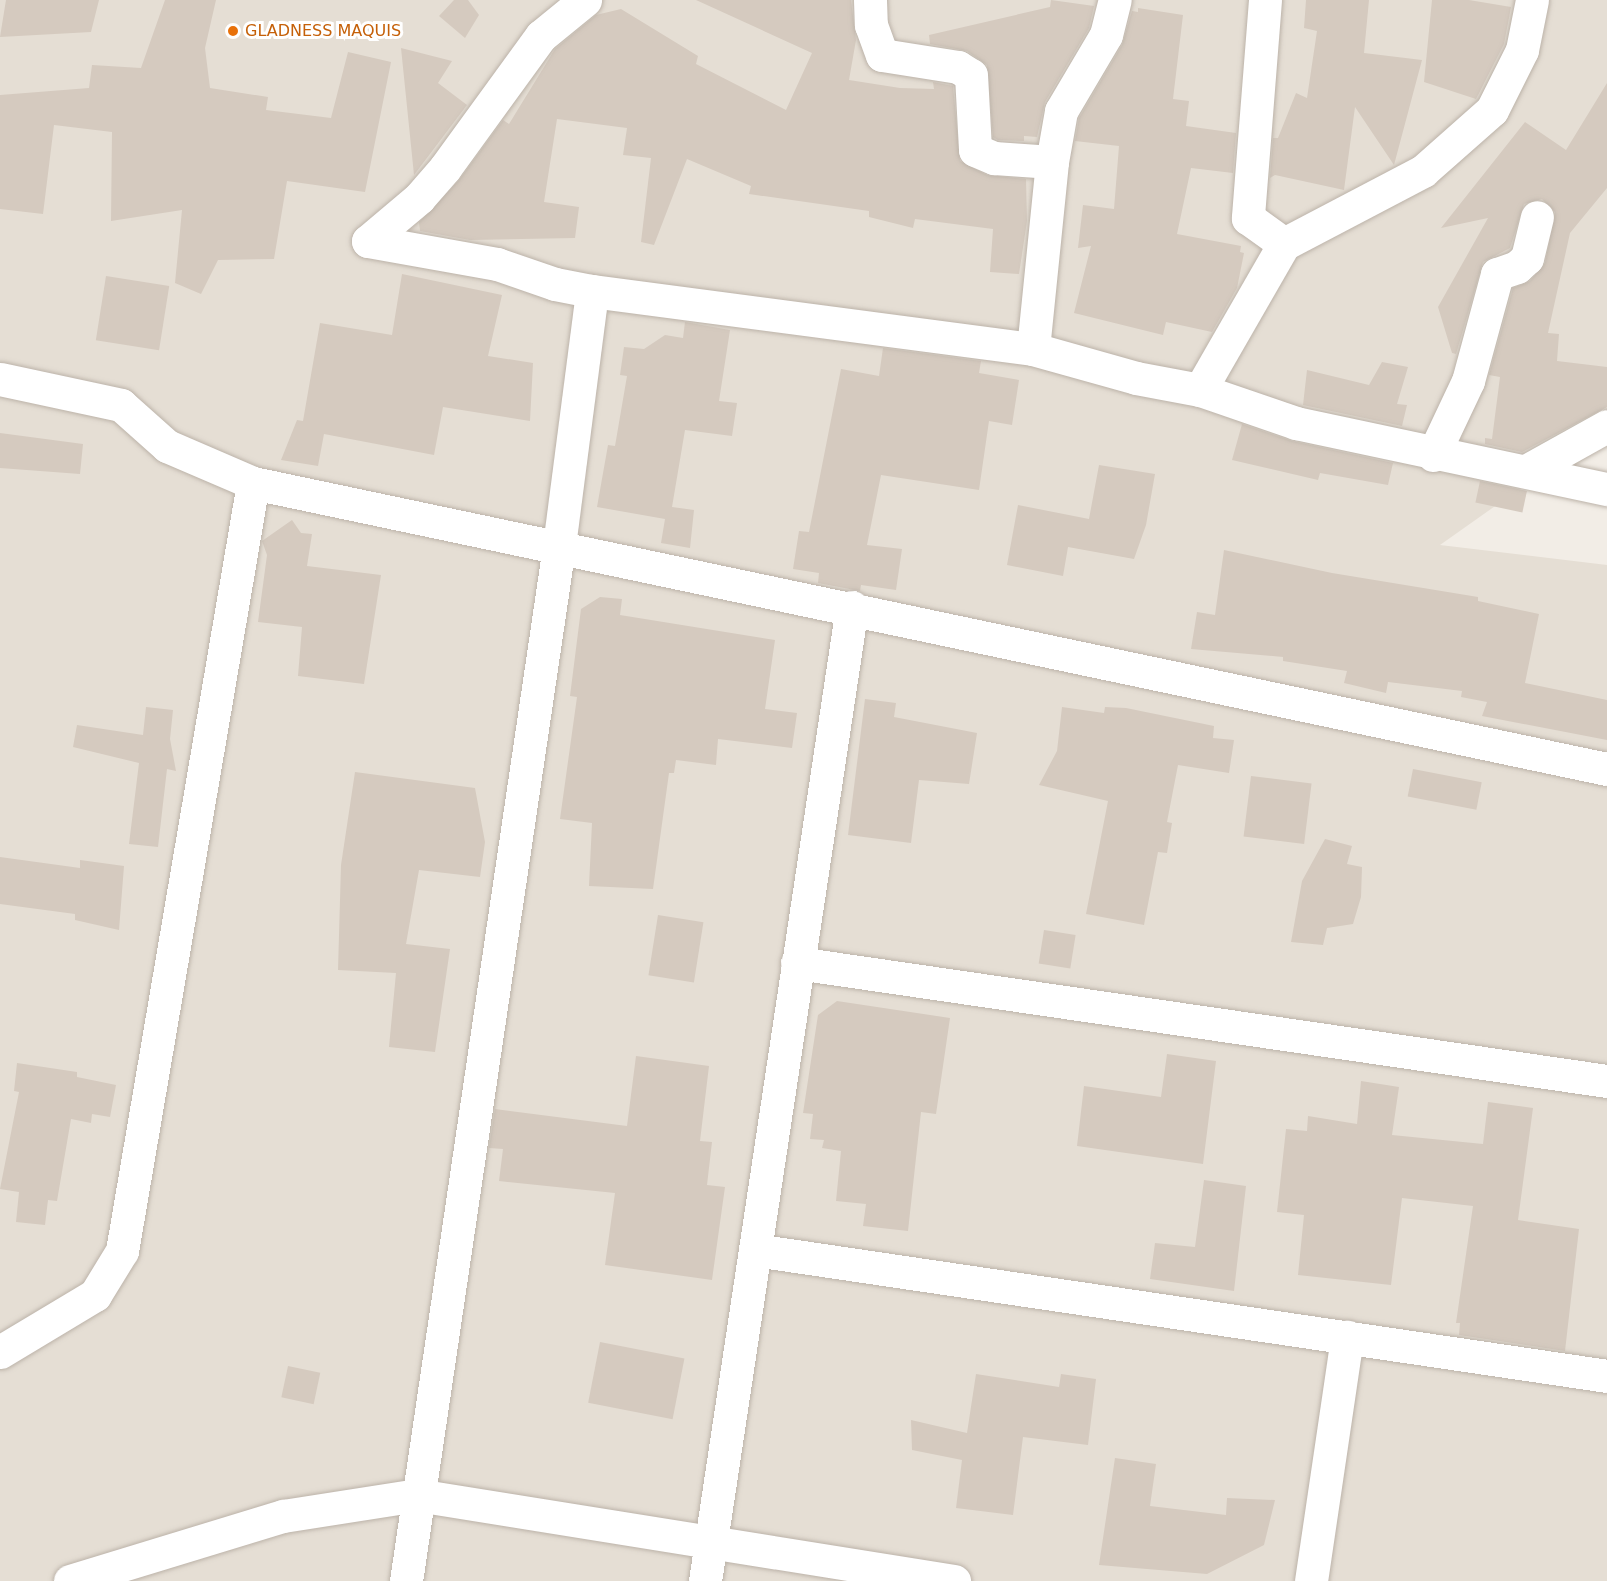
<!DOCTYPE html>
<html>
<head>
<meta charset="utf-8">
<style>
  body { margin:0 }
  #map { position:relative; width:1607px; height:1581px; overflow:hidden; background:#f2ede6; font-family:"DejaVu Sans",sans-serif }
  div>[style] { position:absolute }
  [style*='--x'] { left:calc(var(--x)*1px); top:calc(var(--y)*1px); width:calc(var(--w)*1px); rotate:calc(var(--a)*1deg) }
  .residential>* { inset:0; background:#e5ded4 }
  .building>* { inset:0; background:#d5cabf; transform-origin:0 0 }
  .roads { filter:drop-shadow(0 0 2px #bcb3a9) drop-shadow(0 0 2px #bcb3a9) }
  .minor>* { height:33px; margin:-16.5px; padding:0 16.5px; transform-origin:16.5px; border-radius:16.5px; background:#fff }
  .dots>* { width:16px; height:16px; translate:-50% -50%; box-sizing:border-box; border:3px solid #fff; border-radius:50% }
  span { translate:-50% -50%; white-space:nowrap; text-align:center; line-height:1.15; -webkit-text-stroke:6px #fff; paint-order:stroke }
  .food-label { font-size:16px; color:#c56008 }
  .left { translate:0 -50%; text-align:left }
</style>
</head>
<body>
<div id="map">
  <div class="residential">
    <div style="clip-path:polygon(0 0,1607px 0,1607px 427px,1440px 545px,1607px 565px,1607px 1581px,0 1581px)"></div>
  </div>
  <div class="building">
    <div style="clip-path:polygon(6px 0,99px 0,91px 32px,0 37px)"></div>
    <div style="clip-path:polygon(165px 0,216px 0,205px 48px,210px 88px,268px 97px,266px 110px,331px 118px,348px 52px,391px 62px,365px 192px,287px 181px,274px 259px,218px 260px,201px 294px,175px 283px,182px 210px,111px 221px,112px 132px,54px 125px,43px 214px,0 209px,0 95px,89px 88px,92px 65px,141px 68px)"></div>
    <div style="clip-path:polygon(454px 0,468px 0,479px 15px,465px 38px,439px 16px)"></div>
    <div style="clip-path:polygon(696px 0,851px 0,856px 40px,849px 80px,900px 88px,934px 89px,933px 82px,953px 86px,960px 161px,987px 175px,1026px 179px,1027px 221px,1019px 274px,990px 272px,993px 229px,915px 219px,913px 228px,869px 217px,869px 211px,749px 194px,751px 186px,687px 159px,654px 245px,641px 242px,651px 158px,623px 155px,627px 128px,557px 119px,544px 202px,579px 207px,575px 238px,470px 240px,420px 231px,419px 222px,459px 180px,503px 120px,509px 124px,555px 49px,596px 15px,621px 9px,698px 56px,696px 64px,786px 110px,812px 53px)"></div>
    <div style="clip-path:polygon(1051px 0,1094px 6px,1089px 28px,1045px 102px,1037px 137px,1024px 136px,1024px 141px,998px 140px,993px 137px,987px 65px,967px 51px,930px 44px,929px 35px,1050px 7px)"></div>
    <div style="clip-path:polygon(1306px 0,1369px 0,1364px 53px,1422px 60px,1394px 165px,1355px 107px,1344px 190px,1275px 175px,1270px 178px,1273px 138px,1278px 138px,1296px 93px,1307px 98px,1317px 31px,1304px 28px)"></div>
    <div style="clip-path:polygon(1432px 0,1469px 0,1511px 7px,1504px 44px,1476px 99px,1424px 82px)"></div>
    <div style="clip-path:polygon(1138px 8px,1183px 15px,1173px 99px,1189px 101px,1186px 126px,1236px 133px,1233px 173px,1191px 168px,1177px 234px,1241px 246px,1240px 252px,1244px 253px,1237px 288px,1212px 332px,1166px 322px,1163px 335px,1074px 313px,1091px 246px,1078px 248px,1083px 205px,1114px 209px,1119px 146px,1075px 141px,1079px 118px,1122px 45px,1132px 11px,1138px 12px)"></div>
    <div style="clip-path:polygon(401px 48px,452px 61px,438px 83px,467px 105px,414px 175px)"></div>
    <div style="clip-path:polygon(1607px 83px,1607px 188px,1570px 233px,1548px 333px,1559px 334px,1557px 361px,1607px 367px,1607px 407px,1522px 452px,1485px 444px,1485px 438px,1492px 439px,1500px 377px,1489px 375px,1513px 288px,1530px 281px,1545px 263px,1555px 212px,1542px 199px,1524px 204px,1510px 248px,1483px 262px,1456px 354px,1452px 353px,1438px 307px,1488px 218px,1441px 228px,1525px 122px,1566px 150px)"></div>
    <div style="clip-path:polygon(402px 274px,502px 295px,488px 356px,533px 363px,530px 421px,443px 407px,434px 455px,324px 434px,318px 466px,281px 460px,297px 420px,303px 421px,320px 323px,392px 335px)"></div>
    <div style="left:106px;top:276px;width:64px;height:65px;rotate:9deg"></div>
    <div style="clip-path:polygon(685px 322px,730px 330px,719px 401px,737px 403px,732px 436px,685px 430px,672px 507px,694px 510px,690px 548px,661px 543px,665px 519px,597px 507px,608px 445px,615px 446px,627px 376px,620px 375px,624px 347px,644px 349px,665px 335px,683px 338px)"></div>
    <div style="clip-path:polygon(883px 348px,981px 361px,979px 373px,1019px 380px,1012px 425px,989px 421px,979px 490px,881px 475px,867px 545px,902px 549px,896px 590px,861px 585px,860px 591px,818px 583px,819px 573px,793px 569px,799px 531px,809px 532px,841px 369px,879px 376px)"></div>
    <div style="clip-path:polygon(1382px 362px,1408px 367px,1397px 404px,1407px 405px,1402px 426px,1303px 405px,1307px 370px,1369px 385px)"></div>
    <div style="clip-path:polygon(1242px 424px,1292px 441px,1393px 463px,1388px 485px,1320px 473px,1318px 480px,1232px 460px)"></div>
    <div style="clip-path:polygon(0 433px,83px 444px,80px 474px,0 468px)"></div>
    <div style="clip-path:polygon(1099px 465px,1155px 474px,1146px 525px,1134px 559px,1068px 547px,1063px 576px,1007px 565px,1018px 505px,1089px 519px)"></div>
    <div style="left:1480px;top:481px;width:48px;height:22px;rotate:12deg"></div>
    <div style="clip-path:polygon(292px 520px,301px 533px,312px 534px,307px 566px,381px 575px,364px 684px,298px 676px,302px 627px,258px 622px,267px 555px,262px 541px)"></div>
    <div style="clip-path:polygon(1224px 550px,1332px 573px,1478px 597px,1478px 601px,1539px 614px,1525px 683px,1607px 700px,1607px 740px,1482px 716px,1487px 702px,1461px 697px,1462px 691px,1388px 682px,1386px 693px,1344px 683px,1347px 671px,1283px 661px,1283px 657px,1191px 649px,1197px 612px,1215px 615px)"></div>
    <div style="clip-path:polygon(600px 597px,622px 599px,620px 615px,775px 640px,765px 709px,797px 713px,792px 748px,718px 739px,716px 765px,676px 760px,674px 773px,669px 773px,653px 889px,589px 886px,592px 823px,560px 819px,577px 697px,570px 696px,581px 609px)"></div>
    <div style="clip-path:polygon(865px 699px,896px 703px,894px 717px,977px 733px,969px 784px,919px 780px,911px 843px,848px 835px)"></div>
    <div style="clip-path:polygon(146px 707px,173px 710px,170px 739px,176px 771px,167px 769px,158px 847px,129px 844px,139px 763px,73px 747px,77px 725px,143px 735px)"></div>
    <div style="clip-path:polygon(1062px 707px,1104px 713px,1105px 707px,1126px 708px,1214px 726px,1213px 738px,1234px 740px,1229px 773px,1178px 765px,1167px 822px,1172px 823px,1167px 853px,1158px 852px,1144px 925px,1086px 914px,1108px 801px,1039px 785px,1057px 751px)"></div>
    <div style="left:1413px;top:769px;width:70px;height:28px;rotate:11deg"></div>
    <div style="clip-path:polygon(355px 772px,475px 788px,485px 842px,480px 877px,419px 870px,406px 944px,450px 949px,435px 1052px,389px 1047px,396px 973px,338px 970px,341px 865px)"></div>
    <div style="left:1251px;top:776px;width:61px;height:61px;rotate:7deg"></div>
    <div style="clip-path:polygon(1325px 839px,1352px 846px,1347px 864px,1362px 867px,1361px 897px,1353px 924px,1327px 928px,1323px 945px,1291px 942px,1302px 881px)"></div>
    <div style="clip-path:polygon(0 857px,80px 868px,80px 860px,124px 866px,119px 930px,75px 920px,75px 914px,0 904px)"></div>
    <div style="left:658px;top:915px;width:46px;height:61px;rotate:9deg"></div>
    <div style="left:1044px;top:930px;width:32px;height:34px;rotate:9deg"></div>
    <div style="clip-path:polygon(837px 1001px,950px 1018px,936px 1114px,921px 1112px,908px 1231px,863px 1226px,866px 1204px,836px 1201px,841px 1151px,822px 1148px,824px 1140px,810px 1139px,813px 1114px,803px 1113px,818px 1015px)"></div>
    <div style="clip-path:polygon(1167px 1054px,1216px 1061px,1203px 1164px,1077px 1146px,1084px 1086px,1161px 1097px)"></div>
    <div style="clip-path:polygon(636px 1056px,709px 1066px,700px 1141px,712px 1142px,707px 1185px,725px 1187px,712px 1280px,605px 1265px,615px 1193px,499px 1181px,503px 1149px,489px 1148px,495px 1109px,627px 1126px)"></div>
    <div style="clip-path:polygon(17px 1063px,77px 1072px,77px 1077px,116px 1085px,110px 1117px,92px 1114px,91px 1123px,71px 1119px,57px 1201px,48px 1200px,45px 1225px,16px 1222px,19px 1192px,0 1189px,19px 1092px,14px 1091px)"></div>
    <div style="clip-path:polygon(1361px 1081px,1399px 1087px,1392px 1135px,1483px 1144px,1488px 1102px,1533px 1108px,1518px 1220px,1579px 1229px,1565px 1351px,1459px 1335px,1460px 1323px,1456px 1323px,1473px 1206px,1402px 1198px,1391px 1285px,1298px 1275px,1304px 1215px,1277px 1212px,1286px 1129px,1307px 1131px,1308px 1116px,1357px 1124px)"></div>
    <div style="clip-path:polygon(1204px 1180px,1246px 1186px,1234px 1291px,1150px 1279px,1155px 1243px,1195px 1247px)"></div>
    <div style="left:600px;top:1342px;width:86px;height:62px;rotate:11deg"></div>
    <div style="left:288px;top:1366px;width:33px;height:32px;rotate:12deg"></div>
    <div style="clip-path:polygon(976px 1374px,1059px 1387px,1061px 1374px,1096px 1379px,1088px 1445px,1023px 1437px,1013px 1515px,956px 1508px,962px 1460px,912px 1450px,911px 1420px,967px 1433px)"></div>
    <div style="clip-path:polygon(1115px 1458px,1156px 1464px,1150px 1506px,1226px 1515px,1227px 1498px,1275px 1500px,1264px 1545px,1207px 1574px,1099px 1565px)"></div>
  </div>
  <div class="roads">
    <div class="minor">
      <div style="--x:870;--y:0;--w:25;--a:88"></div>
      <div style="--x:871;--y:25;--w:32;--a:70"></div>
      <div style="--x:882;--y:55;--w:77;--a:9"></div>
      <div style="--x:958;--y:67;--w:15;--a:32"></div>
      <div style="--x:971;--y:75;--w:75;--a:86.9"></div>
      <div style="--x:975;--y:150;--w:21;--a:23"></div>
      <div style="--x:994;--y:158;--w:58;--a:3.9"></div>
      <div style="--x:1265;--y:0;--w:219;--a:94.5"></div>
      <div style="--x:1248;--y:218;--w:44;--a:35.8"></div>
      <div style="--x:368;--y:241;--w:131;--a:10.1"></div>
      <div style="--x:497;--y:264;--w:61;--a:19"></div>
      <div style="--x:555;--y:284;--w:38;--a:11"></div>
      <div style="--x:592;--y:291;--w:445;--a:7.5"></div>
      <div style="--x:1033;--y:349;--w:107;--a:15.7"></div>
      <div style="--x:1136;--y:378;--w:65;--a:10.6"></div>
      <div style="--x:1200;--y:390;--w:102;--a:19"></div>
      <div style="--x:1296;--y:423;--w:318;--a:12"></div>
      <div style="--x:368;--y:241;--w:67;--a:-40.1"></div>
      <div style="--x:419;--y:198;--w:40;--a:-49"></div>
      <div style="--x:445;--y:168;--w:163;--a:-54"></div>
      <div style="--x:541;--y:36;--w:57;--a:-39.3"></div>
      <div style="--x:1033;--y:349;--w:188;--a:-84.2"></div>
      <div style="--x:1052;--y:162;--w:52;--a:-80"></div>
      <div style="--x:1061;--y:111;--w:88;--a:-59.4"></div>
      <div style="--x:1106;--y:35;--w:36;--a:-76"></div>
      <div style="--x:0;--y:379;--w:124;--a:12.1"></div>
      <div style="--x:121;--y:405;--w:62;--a:41.7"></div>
      <div style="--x:167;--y:446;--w:94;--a:23.3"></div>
      <div style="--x:253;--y:483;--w:1384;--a:11.93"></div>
      <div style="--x:1200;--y:390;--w:168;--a:-60.1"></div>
      <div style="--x:1284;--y:244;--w:157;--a:-27.7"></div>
      <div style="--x:1423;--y:171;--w:92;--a:-41.5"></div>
      <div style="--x:1492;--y:110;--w:67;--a:-63.4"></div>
      <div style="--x:1522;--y:50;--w:51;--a:-78.7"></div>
      <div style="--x:1433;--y:455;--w:82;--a:-64.7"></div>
      <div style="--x:1468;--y:381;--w:111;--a:-74.8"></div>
      <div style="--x:1497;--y:274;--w:21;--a:-19"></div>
      <div style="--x:1517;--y:267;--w:13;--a:-42"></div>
      <div style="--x:1527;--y:258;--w:42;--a:-76.3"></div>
      <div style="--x:1528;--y:470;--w:90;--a:-29.1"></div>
      <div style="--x:797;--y:963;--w:819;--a:8.29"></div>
      <div style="--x:755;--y:1250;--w:861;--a:8.41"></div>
      <div style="--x:0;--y:1352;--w:111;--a:-31"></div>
      <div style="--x:95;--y:1295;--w:52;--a:-58.5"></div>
      <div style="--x:122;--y:1251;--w:779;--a:-80.32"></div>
      <div style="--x:70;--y:1581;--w:223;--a:-17"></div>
      <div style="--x:283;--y:1516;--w:136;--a:-8.9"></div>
      <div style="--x:417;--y:1495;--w:544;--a:9.1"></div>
      <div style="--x:406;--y:1581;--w:1046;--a:-81.59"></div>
      <div style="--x:559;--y:546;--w:257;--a:-82.6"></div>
      <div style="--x:705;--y:1581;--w:985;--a:-81.42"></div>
      <div style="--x:1311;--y:1581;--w:247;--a:-81.6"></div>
    </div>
  </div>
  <div class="dots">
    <div style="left:233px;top:31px;background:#e8710a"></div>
  </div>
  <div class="food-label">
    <span class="left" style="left:245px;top:31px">GLADNESS MAQUIS</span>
  </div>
</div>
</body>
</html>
